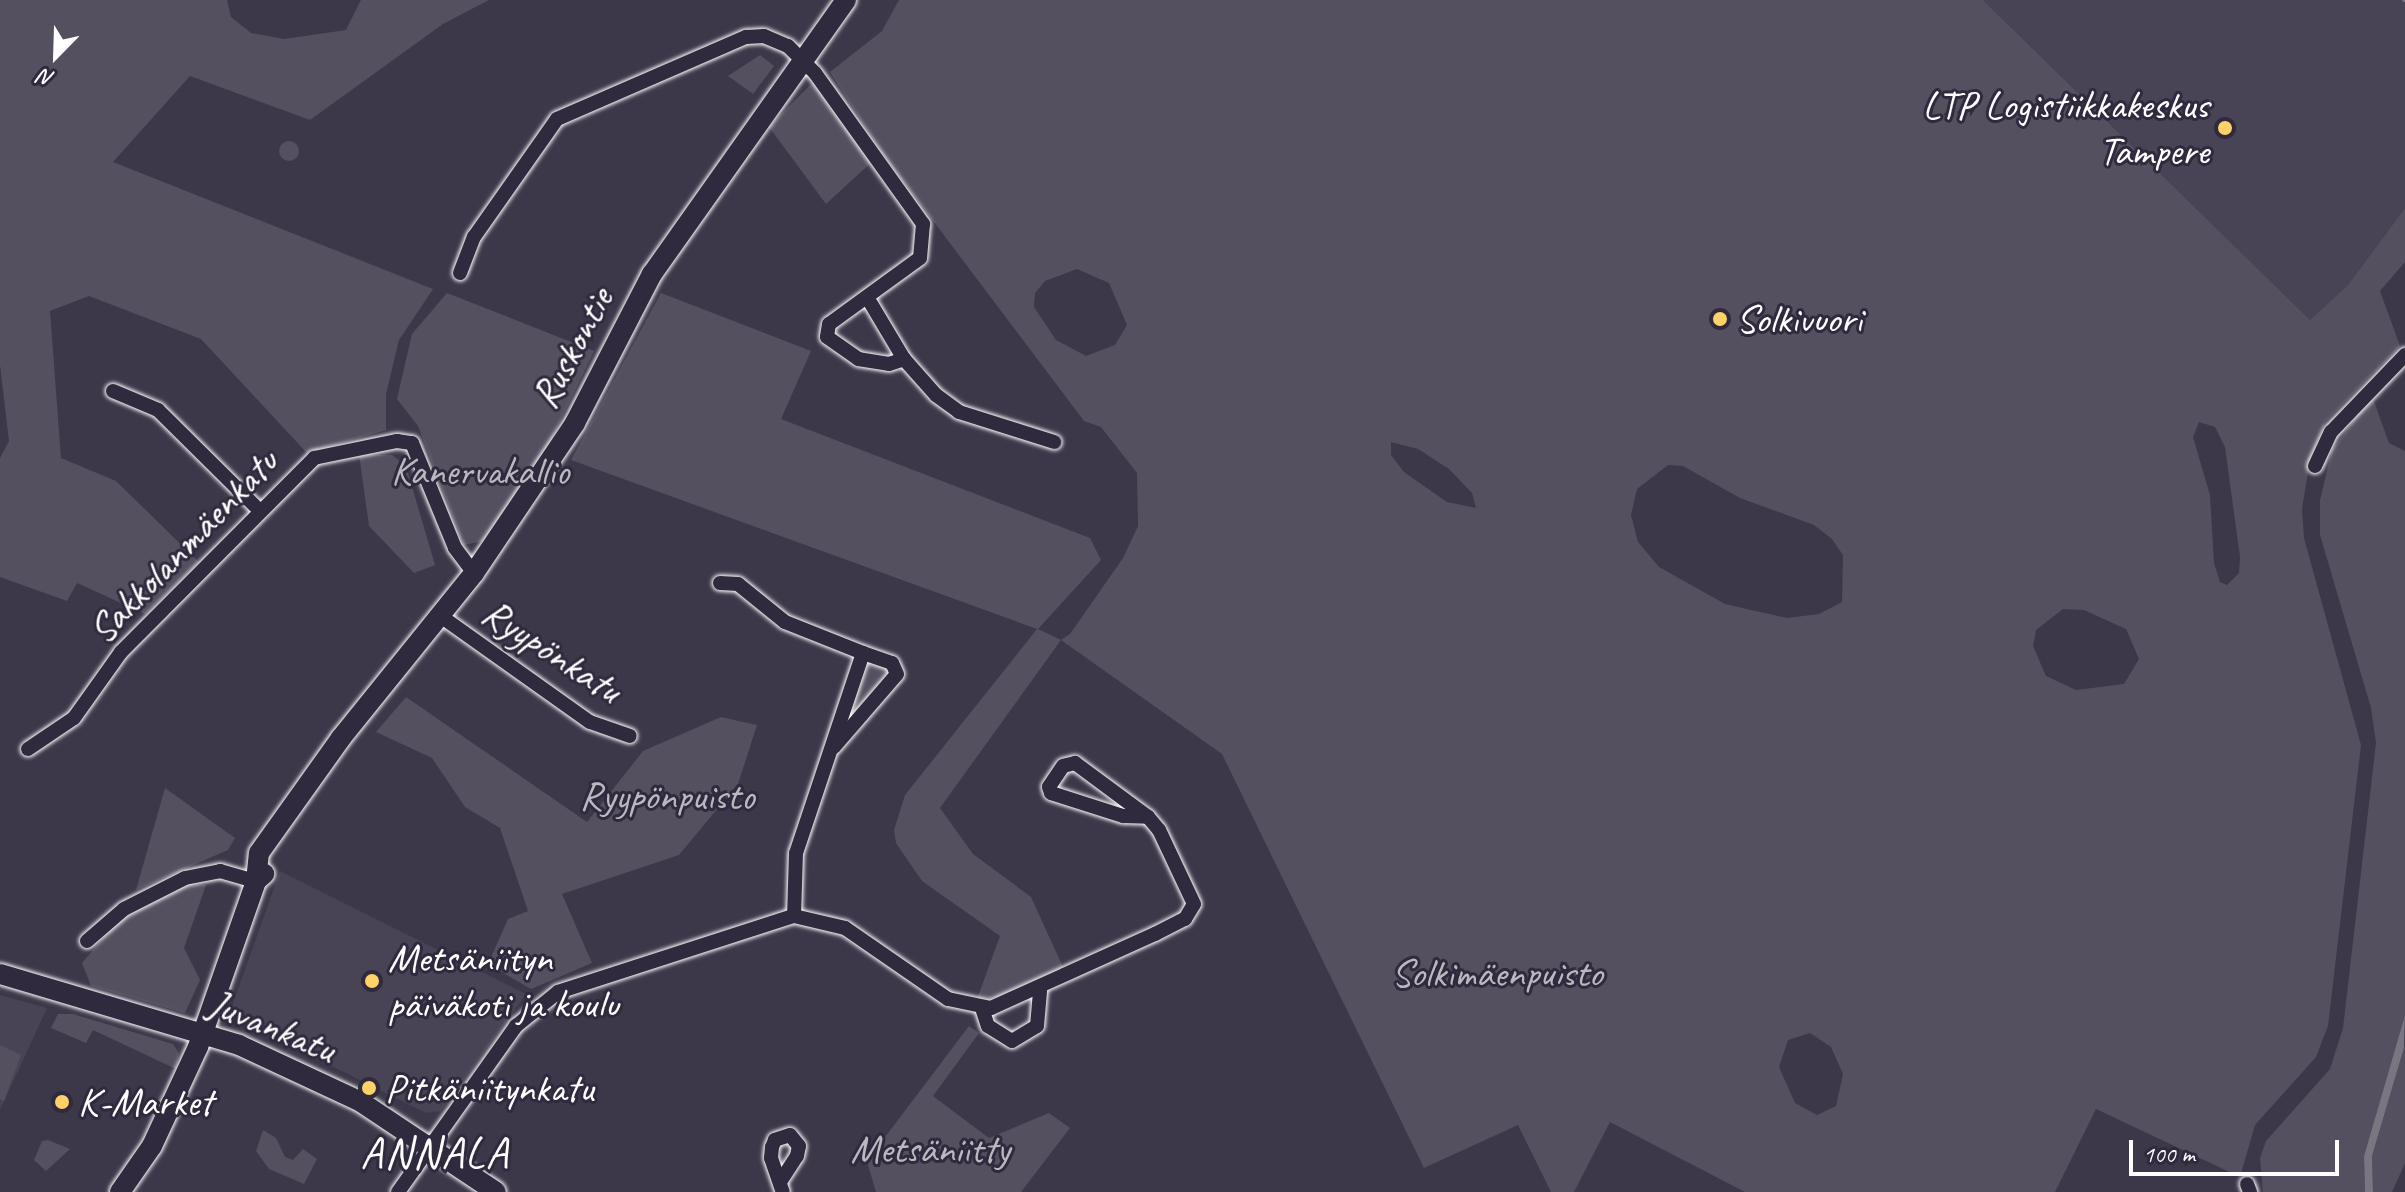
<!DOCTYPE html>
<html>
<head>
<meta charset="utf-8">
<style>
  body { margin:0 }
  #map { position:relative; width:2405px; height:1192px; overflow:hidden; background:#3c3749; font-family:Caveat,sans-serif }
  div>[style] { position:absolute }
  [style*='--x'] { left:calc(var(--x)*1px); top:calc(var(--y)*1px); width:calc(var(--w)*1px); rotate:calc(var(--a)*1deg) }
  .built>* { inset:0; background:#494455 }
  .green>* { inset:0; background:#555060 }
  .round { border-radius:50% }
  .water>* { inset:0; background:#797682 }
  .stream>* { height:4px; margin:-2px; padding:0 2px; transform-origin:2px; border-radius:2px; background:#797682 }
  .roads { filter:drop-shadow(0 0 2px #fff) drop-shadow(0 0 2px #fff) }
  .street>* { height:14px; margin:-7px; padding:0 7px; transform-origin:7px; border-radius:7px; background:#2f2a3d }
  .secondary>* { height:20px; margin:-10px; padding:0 10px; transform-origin:10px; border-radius:10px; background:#2f2a3d }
  .dots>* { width:22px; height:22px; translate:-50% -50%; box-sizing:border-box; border:4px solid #2f2a3d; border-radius:50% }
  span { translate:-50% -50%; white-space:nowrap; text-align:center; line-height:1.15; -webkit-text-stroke:6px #2f2a3d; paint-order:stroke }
  .poi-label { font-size:40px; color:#fff }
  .right { translate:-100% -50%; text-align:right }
  .left { translate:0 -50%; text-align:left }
  .street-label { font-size:40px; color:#fff }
  .park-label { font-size:40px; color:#bbb9bf }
  .quarter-label { font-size:44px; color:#fff; letter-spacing:2px }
  .north { position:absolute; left:16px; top:16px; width:80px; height:80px; -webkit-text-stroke:6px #2f2a3d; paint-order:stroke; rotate:203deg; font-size:22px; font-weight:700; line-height:32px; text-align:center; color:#fff }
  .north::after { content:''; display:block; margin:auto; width:28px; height:36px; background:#fff; clip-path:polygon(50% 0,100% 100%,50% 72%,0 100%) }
  .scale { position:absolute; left:2129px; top:1140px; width:210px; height:36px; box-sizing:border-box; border:4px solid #fff; border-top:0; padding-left:10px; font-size:24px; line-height:28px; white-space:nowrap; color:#fff; -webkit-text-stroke:6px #2f2a3d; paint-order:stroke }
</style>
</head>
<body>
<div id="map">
  <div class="built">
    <div style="clip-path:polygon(1983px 0,2405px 0,2405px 208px,2348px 285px,2310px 320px)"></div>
    <div style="clip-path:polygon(280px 871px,526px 994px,441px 1111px,426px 1113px,237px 1019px,231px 1009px)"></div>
    <div style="clip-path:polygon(0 995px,47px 1008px,0 1110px)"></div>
  </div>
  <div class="green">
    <div style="clip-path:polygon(0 0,227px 0,231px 17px,251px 33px,284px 39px,346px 30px,361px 0,489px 0,443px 24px,310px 120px,190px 76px,113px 162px,433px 289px,399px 340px,386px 394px,386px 430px,307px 453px,201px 339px,89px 296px,50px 311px,61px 458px,116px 481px,199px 562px,145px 614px,77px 583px,67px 601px,0 577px,0 458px,9px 441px,0 365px)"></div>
    <div style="clip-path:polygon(evenodd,899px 0,1983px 0,2310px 320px,2348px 285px,2405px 208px,2405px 262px,2380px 291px,2400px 346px,2325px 422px,2310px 460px,2302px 509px,2304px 538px,2361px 745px,2328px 1026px,2316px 1057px,2255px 1125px,2240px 1177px,2096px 1109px,2055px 1192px,1745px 1192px,1610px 1122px,1574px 1192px,1551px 1192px,1518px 1125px,1424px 1168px,1222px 754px,1061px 640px,940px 808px,973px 854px,1031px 897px,1063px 967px,1002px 997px,977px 999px,1000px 936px,922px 881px,896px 843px,894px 830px,905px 795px,1037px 629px,571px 460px,661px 293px,811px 351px,781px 419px,1090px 538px,1101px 560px,1038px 629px,1061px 640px,1070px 634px,1123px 558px,1138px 526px,1137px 473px,1101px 427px,1084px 421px,882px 153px,830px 72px,882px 31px,899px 0,1077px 269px,1109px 283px,1127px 325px,1115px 345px,1086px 356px,1056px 340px,1034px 307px,1035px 293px,1045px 281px,1077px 269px,899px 0,2199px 422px,2215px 427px,2225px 447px,2240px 557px,2239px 573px,2227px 585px,2220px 582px,2214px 563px,2210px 495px,2193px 437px,2199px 422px,899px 0,1391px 442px,1418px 449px,1449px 469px,1472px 493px,1476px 508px,1447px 502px,1404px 472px,1391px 455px,1391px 442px,899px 0,1668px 465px,1683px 466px,1740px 498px,1814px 525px,1832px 539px,1843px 555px,1842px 602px,1819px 614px,1787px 618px,1725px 604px,1659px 567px,1638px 542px,1631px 515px,1637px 489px,1668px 465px,899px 0,2063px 609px,2084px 610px,2126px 629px,2139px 659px,2124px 684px,2076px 690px,2046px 676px,2033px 646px,2036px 630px,2063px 609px,899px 0,1810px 1033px,1831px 1047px,1843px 1074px,1836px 1106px,1817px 1115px,1795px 1103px,1779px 1067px,1788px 1040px,1810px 1033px)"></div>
    <div style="clip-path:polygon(760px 55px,774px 66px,753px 94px,728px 76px)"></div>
    <div style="clip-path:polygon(813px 82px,874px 160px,826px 204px,769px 127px)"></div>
    <div class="round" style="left:279px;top:141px;width:20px;height:20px"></div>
    <div style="clip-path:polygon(447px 293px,594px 351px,546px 450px,483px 541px,464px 545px,418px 426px,397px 399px,412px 334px)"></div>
    <div style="clip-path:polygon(2372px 396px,2389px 443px,2405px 451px,2405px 1015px,2364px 1156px,2365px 1192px,2263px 1192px,2260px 1158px,2266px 1141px,2330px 1069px,2343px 1028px,2376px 743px,2371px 708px,2320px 535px,2320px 500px,2332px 450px)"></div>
    <div style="clip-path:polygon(359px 454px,392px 455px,406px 466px,435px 565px,414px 573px,369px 526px)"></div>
    <div style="clip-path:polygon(868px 661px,892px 672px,846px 725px)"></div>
    <div style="clip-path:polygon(406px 697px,587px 822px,643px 751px,721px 717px,757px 725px,738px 784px,679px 855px,562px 894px,592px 963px,531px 989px,488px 964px,508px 919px,528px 911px,500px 828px,465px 807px,432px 758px,376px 732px)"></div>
    <div style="clip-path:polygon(165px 788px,235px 838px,228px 850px,136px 890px)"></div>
    <div style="clip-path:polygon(189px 884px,206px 885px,184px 948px,200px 980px,185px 1013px,91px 986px,82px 963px,120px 919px)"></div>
    <div style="clip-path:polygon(58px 1014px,73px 1014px,173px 1044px,179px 1053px,176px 1069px,93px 1030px,86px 1043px,51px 1028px)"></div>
    <div style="clip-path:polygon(969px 1026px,979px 1033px,933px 1096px,989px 1138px,1049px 1113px,1070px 1128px,1021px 1192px,876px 1192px,868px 1165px,873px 1153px)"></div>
    <div style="clip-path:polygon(0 1045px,21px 1055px,4px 1101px,0 1099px)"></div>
    <div style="clip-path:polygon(2405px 1045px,2405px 1163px,2392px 1192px,2373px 1192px,2372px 1156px)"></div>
    <div style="clip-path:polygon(263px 1130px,276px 1138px,285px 1157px,293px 1160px,303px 1149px,317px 1159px,304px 1184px,269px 1169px,256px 1151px)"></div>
    <div style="clip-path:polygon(48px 1140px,70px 1149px,46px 1171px,34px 1160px,42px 1141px)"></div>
  </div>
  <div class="water">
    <div style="clip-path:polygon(2405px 1015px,2404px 1048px,2372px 1156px,2373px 1192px,2365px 1192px,2364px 1156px)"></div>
  </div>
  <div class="stream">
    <div style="--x:2404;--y:0;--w:1;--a:0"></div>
  </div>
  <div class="roads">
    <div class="street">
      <div style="--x:460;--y:273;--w:39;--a:-69"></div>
      <div style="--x:474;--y:237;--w:144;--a:-54.9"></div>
      <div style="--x:557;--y:119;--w:206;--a:-23.5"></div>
      <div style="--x:746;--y:37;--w:18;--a:-3"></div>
      <div style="--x:764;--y:36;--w:26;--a:23"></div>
      <div style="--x:788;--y:46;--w:38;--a:45"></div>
      <div style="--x:815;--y:73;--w:186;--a:54.4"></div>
      <div style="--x:923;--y:224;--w:34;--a:95"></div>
      <div style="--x:920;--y:258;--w:112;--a:144"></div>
      <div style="--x:829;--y:324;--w:13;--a:99"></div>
      <div style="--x:827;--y:337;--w:38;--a:35"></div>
      <div style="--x:858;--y:359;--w:31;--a:9"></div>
      <div style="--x:889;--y:364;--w:16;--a:-18"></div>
      <div style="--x:867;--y:297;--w:72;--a:59.2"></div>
      <div style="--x:904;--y:359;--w:48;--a:48.4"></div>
      <div style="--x:936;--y:395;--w:29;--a:36"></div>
      <div style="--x:959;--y:412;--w:100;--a:17.5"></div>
      <div style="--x:113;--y:391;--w:49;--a:22.9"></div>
      <div style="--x:158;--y:410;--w:142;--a:44.7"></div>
      <div style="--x:2315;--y:466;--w:38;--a:-65"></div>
      <div style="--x:2331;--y:432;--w:107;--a:-46.1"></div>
      <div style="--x:720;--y:583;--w:18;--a:3"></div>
      <div style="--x:738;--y:584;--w:60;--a:39"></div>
      <div style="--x:785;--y:622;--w:84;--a:21.7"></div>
      <div style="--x:863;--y:653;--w:211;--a:108.5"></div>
      <div style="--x:796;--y:853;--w:63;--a:91.8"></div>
      <div style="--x:442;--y:617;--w:181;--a:35.4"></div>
      <div style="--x:590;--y:722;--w:42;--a:19.3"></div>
      <div style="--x:834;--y:747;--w:96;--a:-49.2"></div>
      <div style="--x:897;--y:674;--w:12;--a:-114"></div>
      <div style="--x:892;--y:663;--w:31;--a:-161"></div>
      <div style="--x:28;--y:749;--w:55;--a:-34"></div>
      <div style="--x:74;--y:718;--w:81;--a:-54.5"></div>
      <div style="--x:121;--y:652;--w:274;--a:-45.1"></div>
      <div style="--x:314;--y:458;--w:85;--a:-11.6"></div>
      <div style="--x:397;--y:441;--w:15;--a:8"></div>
      <div style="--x:412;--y:443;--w:113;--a:67.7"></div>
      <div style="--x:455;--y:548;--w:31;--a:53"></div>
      <div style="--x:87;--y:941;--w:49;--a:-40.9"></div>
      <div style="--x:124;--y:909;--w:68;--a:-26.9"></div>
      <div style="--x:185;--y:878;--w:36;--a:-11"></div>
      <div style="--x:220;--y:871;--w:37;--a:16"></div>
      <div style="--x:982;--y:1008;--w:19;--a:72"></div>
      <div style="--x:988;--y:1026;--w:28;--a:32"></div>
      <div style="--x:1012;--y:1041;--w:29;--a:-31"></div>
      <div style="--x:1037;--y:1026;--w:36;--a:-85"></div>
      <div style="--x:780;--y:1182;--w:31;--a:-57"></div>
      <div style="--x:797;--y:1156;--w:10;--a:-79"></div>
      <div style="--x:799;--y:1146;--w:14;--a:-129"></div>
      <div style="--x:790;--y:1135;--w:16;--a:162"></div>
      <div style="--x:775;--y:1140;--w:8;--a:113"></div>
      <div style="--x:772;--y:1147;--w:11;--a:95"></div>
      <div style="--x:771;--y:1158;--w:36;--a:71"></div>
      <div style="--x:2247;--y:1184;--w:9;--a:69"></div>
      <div style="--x:398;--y:1192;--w:204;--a:-54.6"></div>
      <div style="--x:516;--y:1026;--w:54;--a:-39"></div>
      <div style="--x:558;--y:992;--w:248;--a:-17.9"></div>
      <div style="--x:794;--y:916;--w:52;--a:13.2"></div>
      <div style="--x:845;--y:928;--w:125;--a:34.6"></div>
      <div style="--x:948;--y:999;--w:44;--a:11.8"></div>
      <div style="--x:991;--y:1008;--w:180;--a:-24.3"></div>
      <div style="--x:1155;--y:934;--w:34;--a:-27"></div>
      <div style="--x:1185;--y:919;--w:17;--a:-59"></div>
      <div style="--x:1194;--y:904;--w:82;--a:-115.3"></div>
      <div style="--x:1159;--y:830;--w:17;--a:-130"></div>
      <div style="--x:1148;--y:817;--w:91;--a:-143.5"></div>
      <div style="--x:1075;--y:763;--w:12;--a:166"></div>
      <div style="--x:1063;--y:766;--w:25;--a:124"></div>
      <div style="--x:1049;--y:787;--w:6;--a:72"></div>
      <div style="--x:1051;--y:793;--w:76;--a:17.7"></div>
      <div style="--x:1123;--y:816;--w:25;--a:2"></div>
    </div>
    <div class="secondary">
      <div style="--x:256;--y:881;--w:28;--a:-84"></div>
      <div style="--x:259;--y:853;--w:141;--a:-54.5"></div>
      <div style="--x:341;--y:738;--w:212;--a:-51.1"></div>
      <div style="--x:474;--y:573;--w:181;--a:-56"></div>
      <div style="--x:575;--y:423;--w:168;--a:-62.7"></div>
      <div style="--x:652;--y:274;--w:336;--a:-54.7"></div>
      <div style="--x:0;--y:974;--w:249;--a:16.5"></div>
      <div style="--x:239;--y:1045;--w:135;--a:25"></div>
      <div style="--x:361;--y:1102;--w:162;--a:33.7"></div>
      <div style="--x:120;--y:1192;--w:56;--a:-55.2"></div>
      <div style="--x:152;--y:1146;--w:109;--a:-65.1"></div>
      <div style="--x:198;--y:1047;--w:176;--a:-70.7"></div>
      <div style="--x:256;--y:881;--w:11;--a:-41"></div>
    </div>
  </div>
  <div class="dots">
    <div style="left:2225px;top:128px;background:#ffd166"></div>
    <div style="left:1720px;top:319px;background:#ffd166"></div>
    <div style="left:372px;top:981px;background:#ffd166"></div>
    <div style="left:369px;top:1088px;background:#ffd166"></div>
    <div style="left:62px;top:1102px;background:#ffd166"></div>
  </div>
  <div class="poi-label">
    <span class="right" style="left:2209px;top:128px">LTP Logistiikkakeskus<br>Tampere</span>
    <span class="left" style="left:1736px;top:319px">Solkivuori</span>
    <span class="left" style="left:388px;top:981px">Metsäniityn<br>päiväkoti ja koulu</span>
    <span class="left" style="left:385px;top:1088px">Pitkäniitynkatu</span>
    <span class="left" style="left:78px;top:1102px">K-Market</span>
  </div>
  <div class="street-label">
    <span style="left:572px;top:348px;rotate:-62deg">Ruskontie</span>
    <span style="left:183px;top:546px;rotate:-46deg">Sakkolanmäenkatu</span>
    <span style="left:552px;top:651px;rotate:33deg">Ryypönkatu</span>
    <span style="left:272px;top:1026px;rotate:22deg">Juvankatu</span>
  </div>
  <div class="park-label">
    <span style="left:480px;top:471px">Kanervakallio</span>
    <span style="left:667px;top:796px">Ryypönpuisto</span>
    <span style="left:1497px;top:973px">Solkimäenpuisto</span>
    <span style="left:930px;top:1149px">Metsäniitty</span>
  </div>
  <div class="quarter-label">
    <span style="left:435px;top:1153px">ANNALA</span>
  </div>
  <div class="north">N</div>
  <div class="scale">100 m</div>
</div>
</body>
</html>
